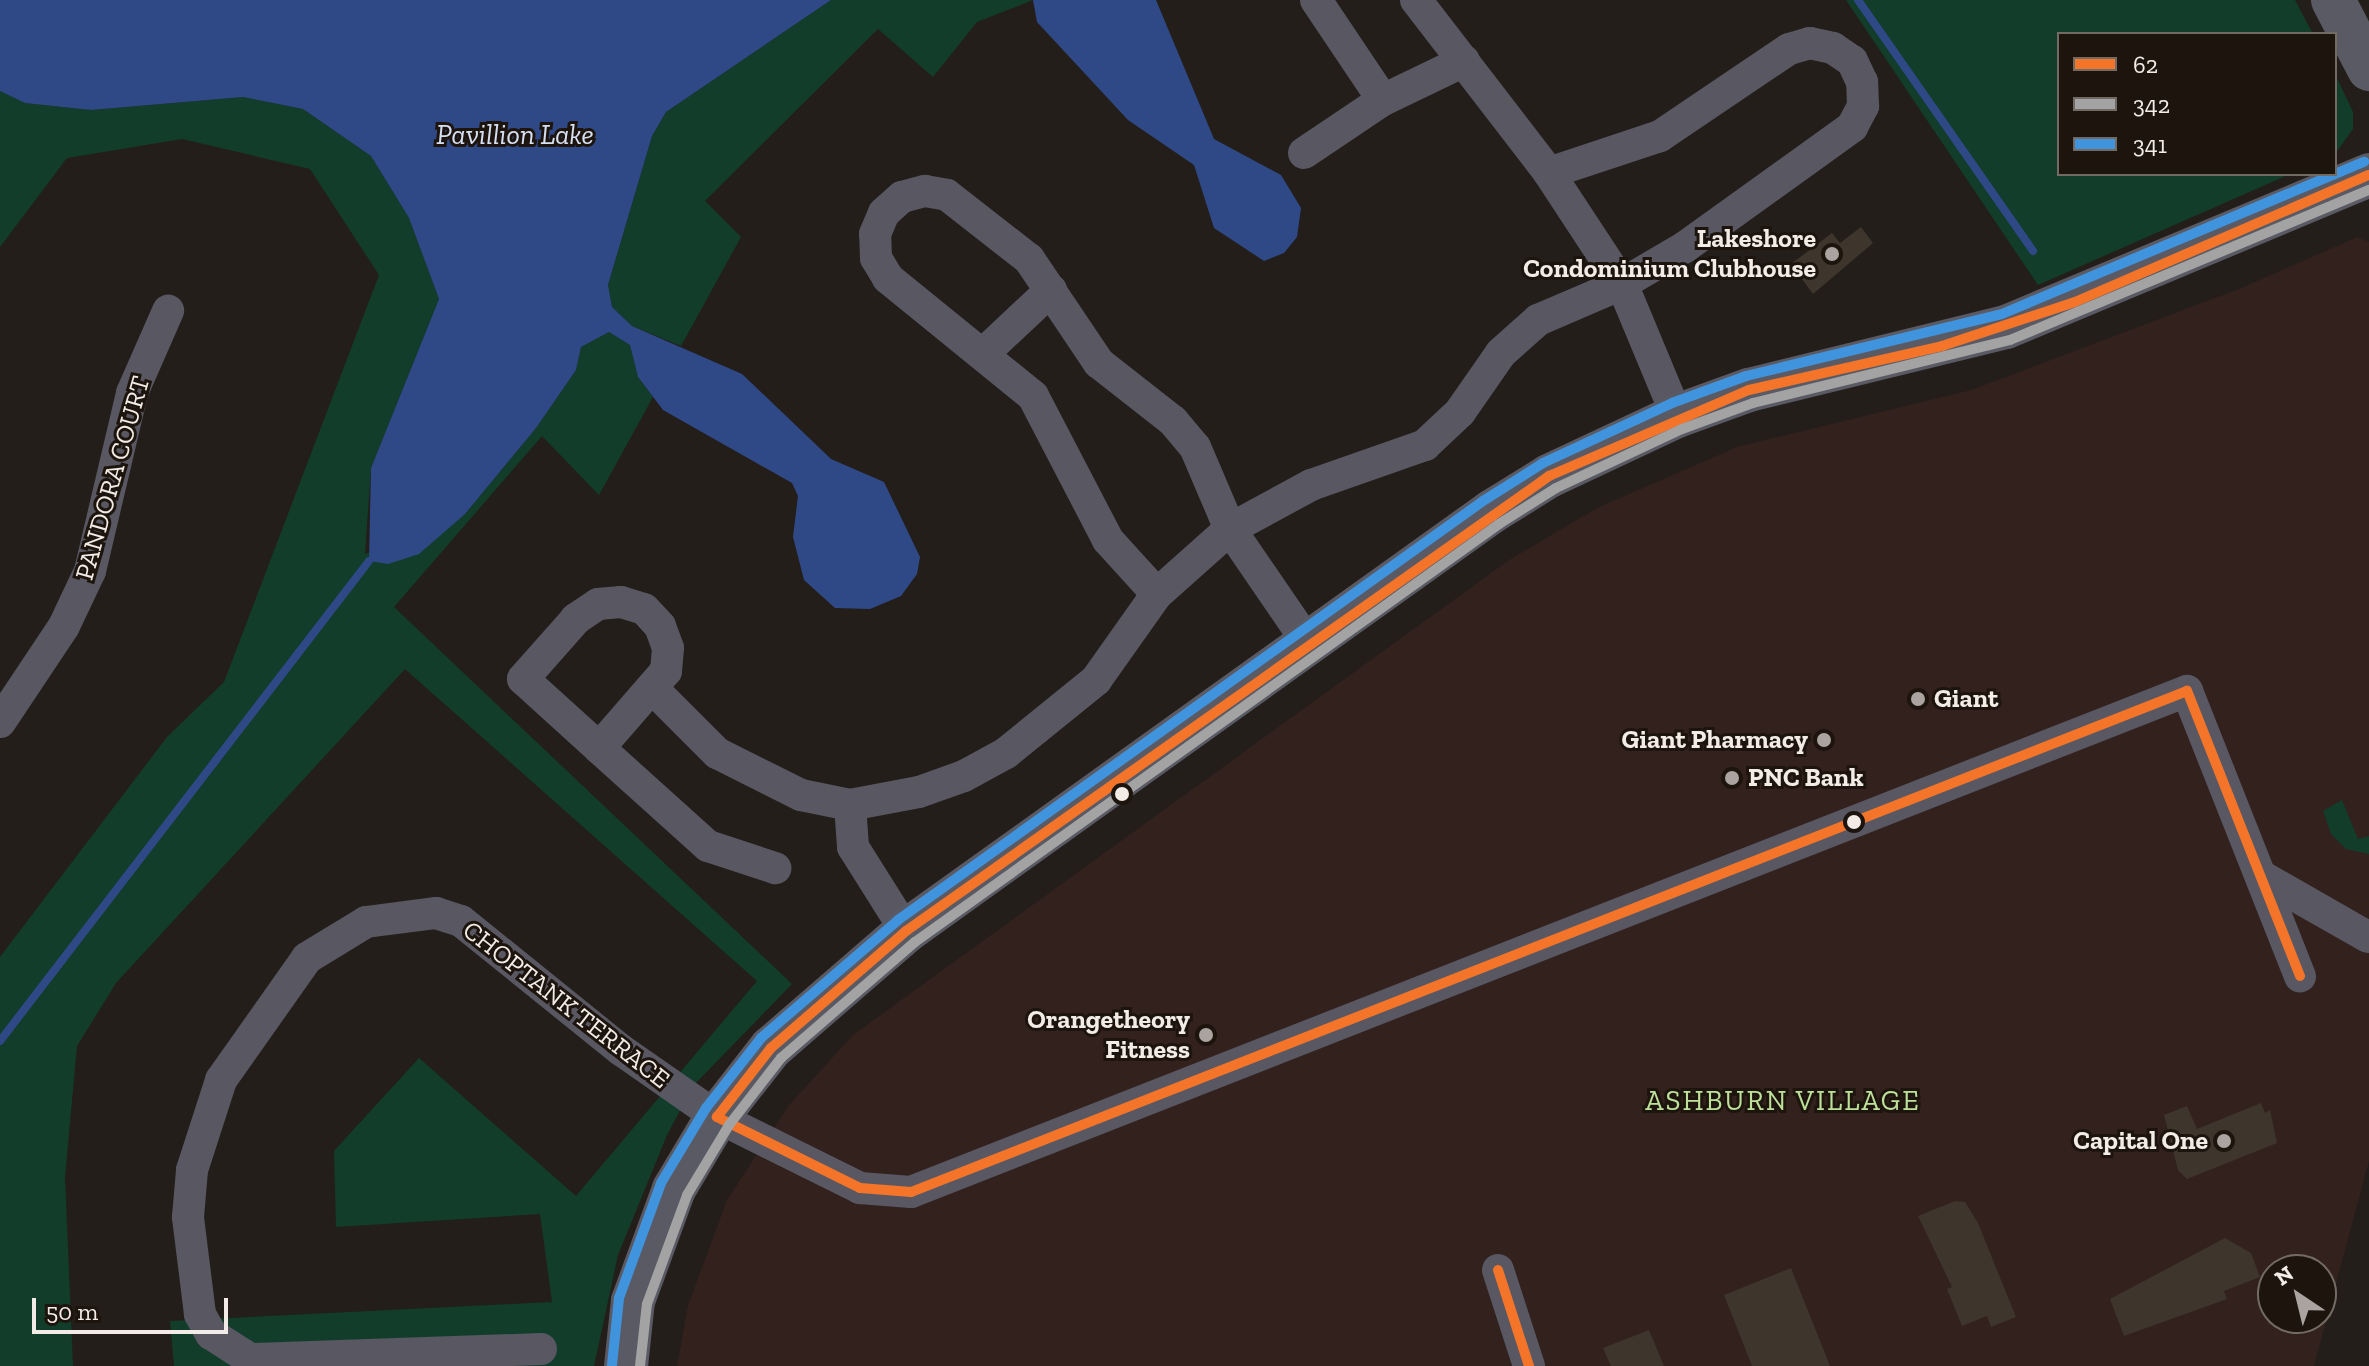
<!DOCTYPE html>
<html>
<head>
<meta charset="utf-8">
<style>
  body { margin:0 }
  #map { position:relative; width:2369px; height:1366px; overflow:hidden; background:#231e1a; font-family:"Zilla Slab",serif }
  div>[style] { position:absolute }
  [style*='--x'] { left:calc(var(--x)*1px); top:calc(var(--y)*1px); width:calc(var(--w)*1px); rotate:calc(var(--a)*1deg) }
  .commercial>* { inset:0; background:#32211d }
  .green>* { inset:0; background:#123d2a }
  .water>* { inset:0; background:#2f4987 }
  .stream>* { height:8px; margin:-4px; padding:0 4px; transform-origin:4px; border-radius:4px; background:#2f4987 }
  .building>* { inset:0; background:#3e352c }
  .street>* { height:32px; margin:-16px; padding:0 16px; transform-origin:16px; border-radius:16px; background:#585762 }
  .secondary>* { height:44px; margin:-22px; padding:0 22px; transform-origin:22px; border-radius:22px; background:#5a5a65 }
  .bus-1>* { height:10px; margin:-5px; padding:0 5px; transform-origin:5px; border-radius:5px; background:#f47529 }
  .bus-2>* { height:10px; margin:-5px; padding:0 5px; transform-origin:5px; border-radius:5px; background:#a3a3a3 }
  .bus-3>* { height:10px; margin:-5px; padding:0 5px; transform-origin:5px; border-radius:5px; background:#4094de }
  .dots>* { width:22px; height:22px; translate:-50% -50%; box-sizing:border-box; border:4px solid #1d150d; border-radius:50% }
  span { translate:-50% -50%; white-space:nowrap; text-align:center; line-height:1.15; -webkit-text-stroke:6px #1d150d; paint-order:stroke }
  .poi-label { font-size:26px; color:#f2ebe6; font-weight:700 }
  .right { translate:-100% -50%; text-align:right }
  .left { translate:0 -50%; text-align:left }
  .street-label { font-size:26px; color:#f2ebe6 }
  .water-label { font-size:28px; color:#d6e0f4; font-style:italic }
  .neighbourhood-label { font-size:28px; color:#bde09a; letter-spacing:2px }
  .legend { position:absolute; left:2057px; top:32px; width:280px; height:144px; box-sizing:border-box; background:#1d150d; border:2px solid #726b64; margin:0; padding:10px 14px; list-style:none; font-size:24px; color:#f2ebe6 }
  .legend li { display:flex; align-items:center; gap:16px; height:40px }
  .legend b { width:40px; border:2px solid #726b64 }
  .north { position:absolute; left:2257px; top:1254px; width:80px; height:80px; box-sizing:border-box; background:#1d150d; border:2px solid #726b64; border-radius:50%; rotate:325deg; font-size:22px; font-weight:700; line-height:32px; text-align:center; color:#f2ebe6 }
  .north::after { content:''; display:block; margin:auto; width:28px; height:36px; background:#aaa39f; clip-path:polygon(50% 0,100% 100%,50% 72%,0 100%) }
  .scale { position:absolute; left:32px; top:1298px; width:196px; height:36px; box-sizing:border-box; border:4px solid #f2ebe6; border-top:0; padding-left:10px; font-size:24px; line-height:28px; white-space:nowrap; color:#f2ebe6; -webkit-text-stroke:6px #1d150d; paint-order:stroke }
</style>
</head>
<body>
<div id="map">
  <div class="commercial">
    <div style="clip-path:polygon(evenodd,2357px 237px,2369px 242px,2369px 1161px,2314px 1366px,677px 1366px,688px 1305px,727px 1200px,789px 1105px,853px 1035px,1509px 560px,1599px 507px,1737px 447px,1971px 390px,2239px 289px,2357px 237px,2273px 1270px,2321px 1270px,2321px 1318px,2273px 1318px,2273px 1270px)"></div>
  </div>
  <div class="green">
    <div style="clip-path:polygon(831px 0,1033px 0,977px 22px,933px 77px,878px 29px,705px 201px,741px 237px,681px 346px,632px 326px,612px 307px,608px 285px,652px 136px,666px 112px)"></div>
    <div style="clip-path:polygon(1846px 0,2295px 0,2313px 34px,2059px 34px,2059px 174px,2290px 174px,2038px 285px)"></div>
    <div style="clip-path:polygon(2335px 74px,2353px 112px,2353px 129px,2335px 154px)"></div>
    <div style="clip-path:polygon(0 91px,25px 103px,91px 110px,243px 97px,303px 109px,371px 156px,409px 218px,439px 299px,371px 468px,365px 554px,465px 514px,536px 428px,576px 370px,581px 347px,609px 332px,630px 345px,638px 377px,653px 397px,599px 495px,542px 436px,394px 607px,792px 984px,693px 1086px,667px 1135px,618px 1255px,594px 1366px,174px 1366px,170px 1321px,552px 1302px,540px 1214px,336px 1227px,334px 1151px,419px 1058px,576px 1196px,757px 981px,405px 669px,116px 983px,77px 1046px,65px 1177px,73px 1366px,0 1366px,0 957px,167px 737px,224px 682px,379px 275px,310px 169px,182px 139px,67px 158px,0 247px)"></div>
    <div style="clip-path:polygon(2342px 800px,2358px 839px,2369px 836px,2369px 854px,2346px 849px,2331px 834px,2323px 811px)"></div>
  </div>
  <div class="water">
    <div style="clip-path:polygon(0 0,831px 0,666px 112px,652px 136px,608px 285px,612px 307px,632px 326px,742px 374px,831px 459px,884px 482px,920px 557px,917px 574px,901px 596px,870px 609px,835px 608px,804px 580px,793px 537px,798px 496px,792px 483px,663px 410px,638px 377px,630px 345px,609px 332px,581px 347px,576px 370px,536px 428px,465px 514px,419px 554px,388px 564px,369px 561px,371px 468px,439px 299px,409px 218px,371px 156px,303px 109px,243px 97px,91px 110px,25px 103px,0 91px)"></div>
    <div style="clip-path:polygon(1033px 0,1156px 0,1214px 139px,1281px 175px,1301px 208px,1297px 237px,1284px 253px,1264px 261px,1214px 228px,1194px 165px,1128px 120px,1037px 22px)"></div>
  </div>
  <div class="stream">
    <div style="--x:1858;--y:0;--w:306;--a:55.1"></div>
    <div style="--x:0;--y:1041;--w:605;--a:-52.45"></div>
  </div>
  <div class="building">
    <div style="clip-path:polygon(1861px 227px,1873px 243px,1813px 294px,1791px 264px,1832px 233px,1840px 243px)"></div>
    <div style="clip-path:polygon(2261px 1103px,2265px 1113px,2270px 1110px,2277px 1143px,2187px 1179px,2178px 1170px,2164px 1115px,2187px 1106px,2197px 1129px)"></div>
    <div style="clip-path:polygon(1955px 1201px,1965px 1202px,1978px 1223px,2016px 1317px,1991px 1327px,1987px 1316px,1962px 1326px,1947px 1289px,1952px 1287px,1918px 1216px)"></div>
    <div style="clip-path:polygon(2225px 1238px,2251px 1253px,2260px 1277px,2224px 1291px,2227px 1299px,2124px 1336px,2110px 1299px)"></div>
    <div style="clip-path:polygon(1791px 1268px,1830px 1366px,1752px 1366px,1724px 1295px)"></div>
    <div style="clip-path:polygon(1649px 1330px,1664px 1366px,1611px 1366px,1603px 1348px)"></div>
  </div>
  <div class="street">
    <div style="--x:1316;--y:0;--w:120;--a:56.2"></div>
    <div style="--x:1416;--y:0;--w:218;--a:52.4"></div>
    <div style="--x:1549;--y:173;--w:133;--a:56.7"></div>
    <div style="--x:1622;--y:284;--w:143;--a:67.4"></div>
    <div style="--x:1304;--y:153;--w:95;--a:-33.9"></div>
    <div style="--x:1383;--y:100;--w:90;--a:-25.7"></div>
    <div style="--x:984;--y:353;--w:92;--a:-43.2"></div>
    <div style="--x:1157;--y:594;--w:73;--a:-132.2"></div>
    <div style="--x:1108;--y:540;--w:162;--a:-117.5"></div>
    <div style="--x:1033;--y:396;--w:187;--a:-140.9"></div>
    <div style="--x:888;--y:278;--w:23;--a:-121"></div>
    <div style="--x:876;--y:258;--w:24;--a:-92"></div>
    <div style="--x:875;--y:234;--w:23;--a:-67"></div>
    <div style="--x:884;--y:213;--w:24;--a:-42"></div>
    <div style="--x:902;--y:197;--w:24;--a:-15"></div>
    <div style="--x:925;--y:191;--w:22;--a:10"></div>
    <div style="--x:947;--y:195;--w:104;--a:38"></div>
    <div style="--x:1029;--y:259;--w:125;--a:56.1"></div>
    <div style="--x:1099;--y:363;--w:94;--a:38.1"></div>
    <div style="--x:1173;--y:421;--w:34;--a:50"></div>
    <div style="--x:1195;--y:447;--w:89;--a:66.9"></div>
    <div style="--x:1230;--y:529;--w:138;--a:55.6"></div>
    <div style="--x:655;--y:691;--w:88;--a:45"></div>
    <div style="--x:717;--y:753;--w:94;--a:26.6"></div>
    <div style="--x:801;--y:795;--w:50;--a:11.5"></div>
    <div style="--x:850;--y:805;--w:70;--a:-10.7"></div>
    <div style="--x:919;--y:792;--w:48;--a:-19.6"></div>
    <div style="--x:964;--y:776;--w:48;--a:-28.7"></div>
    <div style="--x:1006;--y:753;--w:116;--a:-39"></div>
    <div style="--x:1096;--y:680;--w:105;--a:-54.7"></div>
    <div style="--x:1157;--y:594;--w:98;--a:-41.7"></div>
    <div style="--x:1230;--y:529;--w:92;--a:-28.5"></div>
    <div style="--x:1311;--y:485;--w:121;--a:-19.3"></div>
    <div style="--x:1425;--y:445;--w:48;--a:-43.3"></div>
    <div style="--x:1460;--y:412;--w:72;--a:-55.2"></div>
    <div style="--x:1501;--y:353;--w:50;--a:-41.7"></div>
    <div style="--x:1538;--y:320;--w:91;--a:-23.2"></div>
    <div style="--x:1622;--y:284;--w:73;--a:-30.4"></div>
    <div style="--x:1685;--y:247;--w:206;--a:-35.7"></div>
    <div style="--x:1852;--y:127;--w:24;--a:-62"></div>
    <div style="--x:1863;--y:106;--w:24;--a:-92"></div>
    <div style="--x:1862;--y:82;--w:23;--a:-115"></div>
    <div style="--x:1852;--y:61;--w:23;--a:-146"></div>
    <div style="--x:1833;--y:48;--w:24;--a:-168"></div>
    <div style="--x:1810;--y:43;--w:22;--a:164"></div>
    <div style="--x:1789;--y:49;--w:156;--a:146"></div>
    <div style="--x:1660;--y:136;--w:117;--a:161.6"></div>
    <div style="--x:0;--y:722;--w:115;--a:-56.3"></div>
    <div style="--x:64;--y:626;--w:61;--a:-64.7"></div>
    <div style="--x:90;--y:571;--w:183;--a:-76.7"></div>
    <div style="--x:132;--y:393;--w:90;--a:-66.3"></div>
    <div style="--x:599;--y:748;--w:102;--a:-49"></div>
    <div style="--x:666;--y:671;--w:23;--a:-85"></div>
    <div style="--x:668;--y:648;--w:23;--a:-110"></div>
    <div style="--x:660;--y:626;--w:23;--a:-133"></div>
    <div style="--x:644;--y:609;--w:24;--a:-163"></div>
    <div style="--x:621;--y:602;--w:23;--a:175"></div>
    <div style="--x:598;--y:604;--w:27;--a:146"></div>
    <div style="--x:576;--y:619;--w:80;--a:131.5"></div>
    <div style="--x:523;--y:679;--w:103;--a:42.2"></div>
    <div style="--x:599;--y:748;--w:147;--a:42"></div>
    <div style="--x:708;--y:846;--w:71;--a:18.2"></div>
    <div style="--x:850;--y:805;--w:42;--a:85.9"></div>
    <div style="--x:853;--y:847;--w:99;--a:57.8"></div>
    <div style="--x:2261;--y:876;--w:123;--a:29.7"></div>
    <div style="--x:1498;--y:1270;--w:101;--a:72.1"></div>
    <div style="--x:541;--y:1349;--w:291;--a:178"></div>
    <div style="--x:250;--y:1359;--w:46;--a:-147.3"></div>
    <div style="--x:211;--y:1334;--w:23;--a:-119"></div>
    <div style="--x:200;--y:1314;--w:98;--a:-97.1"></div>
    <div style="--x:188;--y:1217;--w:47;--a:-85.1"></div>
    <div style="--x:192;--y:1170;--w:95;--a:-72.1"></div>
    <div style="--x:221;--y:1080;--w:149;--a:-54.8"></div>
    <div style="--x:307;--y:958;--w:69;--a:-31.4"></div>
    <div style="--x:366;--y:922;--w:71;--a:-7.3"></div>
    <div style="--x:436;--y:913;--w:26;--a:18"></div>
    <div style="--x:461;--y:921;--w:206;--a:38.9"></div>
    <div style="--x:621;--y:1050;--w:117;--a:34.9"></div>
    <div style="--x:717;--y:1117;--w:160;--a:26.4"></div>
    <div style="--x:860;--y:1188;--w:51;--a:4.5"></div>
    <div style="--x:911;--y:1192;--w:1371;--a:-21.44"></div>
    <div style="--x:2187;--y:691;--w:307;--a:68.4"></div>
  </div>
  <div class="secondary">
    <div style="--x:2333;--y:0;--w:78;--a:62.4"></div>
    <div style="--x:626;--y:1366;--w:65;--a:-83.9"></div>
    <div style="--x:633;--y:1301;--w:119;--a:-69.9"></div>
    <div style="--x:674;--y:1189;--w:84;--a:-59.2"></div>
    <div style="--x:717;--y:1117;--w:88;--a:-52"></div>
    <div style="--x:771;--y:1048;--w:179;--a:-40.9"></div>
    <div style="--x:906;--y:931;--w:720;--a:-35.61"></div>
    <div style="--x:1491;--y:512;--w:68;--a:-31.8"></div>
    <div style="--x:1549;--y:476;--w:141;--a:-25.1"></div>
    <div style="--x:1677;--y:416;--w:77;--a:-19.9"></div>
    <div style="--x:1749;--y:390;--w:265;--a:-13.8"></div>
    <div style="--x:2006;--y:327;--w:394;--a:-22.7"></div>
  </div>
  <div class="bus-1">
    <div style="--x:2300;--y:976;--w:307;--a:-111.6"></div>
    <div style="--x:2187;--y:691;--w:1371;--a:158.56"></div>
    <div style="--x:911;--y:1192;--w:51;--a:-175.5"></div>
    <div style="--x:860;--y:1188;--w:160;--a:-153.6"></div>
    <div style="--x:717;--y:1117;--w:88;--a:-52"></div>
    <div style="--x:771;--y:1048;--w:179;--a:-40.9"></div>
    <div style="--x:906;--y:931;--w:788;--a:-35.28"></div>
    <div style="--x:1549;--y:476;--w:218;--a:-23.3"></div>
    <div style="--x:1749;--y:390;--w:198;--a:-12.8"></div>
    <div style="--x:1942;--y:346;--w:140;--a:-18.3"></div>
    <div style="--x:2075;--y:302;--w:320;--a:-23.4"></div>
    <div style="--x:1498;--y:1270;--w:101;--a:72.1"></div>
  </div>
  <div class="bus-2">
    <div style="--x:640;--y:1366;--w:62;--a:-83.6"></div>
    <div style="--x:647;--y:1304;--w:116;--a:-69.8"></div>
    <div style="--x:687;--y:1195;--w:82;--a:-59"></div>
    <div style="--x:729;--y:1125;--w:85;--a:-52.2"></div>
    <div style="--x:781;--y:1058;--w:177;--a:-40.9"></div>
    <div style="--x:915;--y:942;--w:718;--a:-35.59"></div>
    <div style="--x:1499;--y:524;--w:67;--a:-32.3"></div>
    <div style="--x:1556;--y:488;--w:139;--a:-25.1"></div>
    <div style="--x:1682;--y:429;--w:76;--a:-20.1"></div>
    <div style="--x:1753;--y:403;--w:265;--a:-13.8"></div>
    <div style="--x:2010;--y:340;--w:389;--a:-22.7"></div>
  </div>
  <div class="bus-3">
    <div style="--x:612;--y:1365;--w:67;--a:-84"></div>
    <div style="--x:619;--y:1298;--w:122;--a:-69.9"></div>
    <div style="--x:661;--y:1183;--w:87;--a:-59"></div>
    <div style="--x:706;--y:1108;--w:89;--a:-51.8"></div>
    <div style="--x:761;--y:1038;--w:181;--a:-40.7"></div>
    <div style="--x:898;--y:920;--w:720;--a:-35.61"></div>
    <div style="--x:1483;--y:501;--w:71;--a:-32.3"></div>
    <div style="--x:1543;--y:463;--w:142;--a:-24.9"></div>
    <div style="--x:1672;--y:403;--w:79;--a:-20"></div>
    <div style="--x:1746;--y:376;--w:263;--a:-13.6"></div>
    <div style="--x:2002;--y:314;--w:393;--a:-22.8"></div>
  </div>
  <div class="dots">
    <div style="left:1832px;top:254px;background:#aaa39f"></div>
    <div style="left:1918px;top:699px;background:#aaa39f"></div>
    <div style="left:1824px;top:740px;background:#aaa39f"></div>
    <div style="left:1732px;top:778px;background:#aaa39f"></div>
    <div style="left:1122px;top:794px;background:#f2ebe6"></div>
    <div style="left:1854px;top:822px;background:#f2ebe6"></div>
    <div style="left:1206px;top:1035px;background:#aaa39f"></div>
    <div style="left:2224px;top:1141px;background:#aaa39f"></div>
  </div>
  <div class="poi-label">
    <span class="right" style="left:1816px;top:254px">Lakeshore<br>Condominium Clubhouse</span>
    <span class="left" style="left:1934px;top:699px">Giant</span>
    <span class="right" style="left:1808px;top:740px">Giant Pharmacy</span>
    <span class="left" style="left:1748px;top:778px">PNC Bank</span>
    <span class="right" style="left:1190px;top:1035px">Orangetheory<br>Fitness</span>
    <span class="right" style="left:2208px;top:1141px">Capital One</span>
  </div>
  <div class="street-label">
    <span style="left:113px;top:478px;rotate:-74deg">PANDORA COURT</span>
    <span style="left:566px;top:1005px;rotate:38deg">CHOPTANK TERRACE</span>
  </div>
  <div class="water-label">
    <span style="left:515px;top:135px">Pavillion Lake</span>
  </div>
  <div class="neighbourhood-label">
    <span style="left:1783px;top:1101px">ASHBURN VILLAGE</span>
  </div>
  <ul class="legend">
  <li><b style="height:10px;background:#f47529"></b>62</li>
  <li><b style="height:10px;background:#a3a3a3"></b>342</li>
  <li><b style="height:10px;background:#4094de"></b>341</li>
  </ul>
  <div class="north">N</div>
  <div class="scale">50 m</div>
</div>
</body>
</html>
